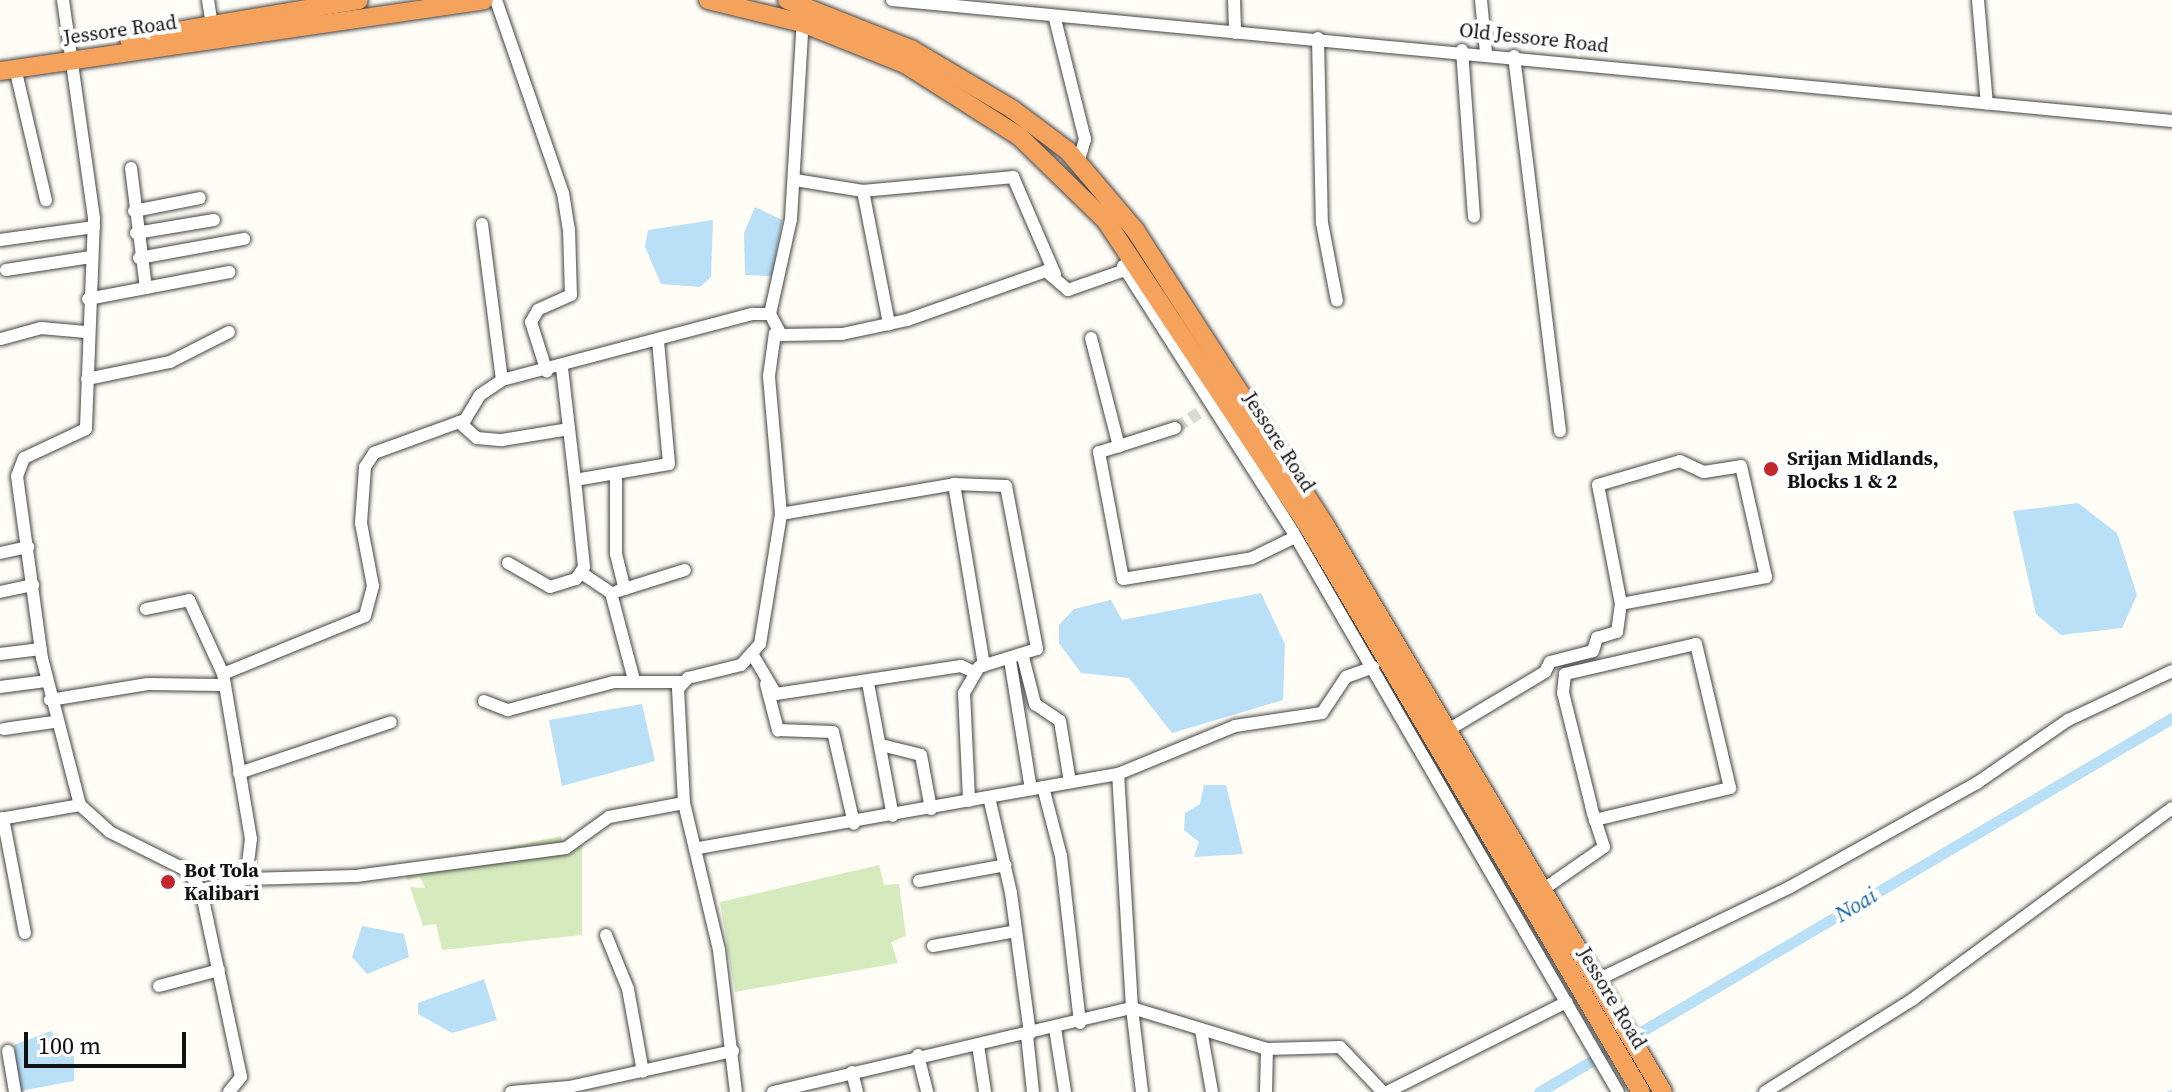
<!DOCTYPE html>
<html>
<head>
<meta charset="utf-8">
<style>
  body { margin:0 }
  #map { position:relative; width:2172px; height:1092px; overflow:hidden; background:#fffdf5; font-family:"Source Serif 4",serif }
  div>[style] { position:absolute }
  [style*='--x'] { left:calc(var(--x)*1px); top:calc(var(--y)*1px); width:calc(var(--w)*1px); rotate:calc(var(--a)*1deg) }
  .green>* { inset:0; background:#d5ebbd }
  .water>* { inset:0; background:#b9e0f7 }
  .stream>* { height:3px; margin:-1.5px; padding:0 1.5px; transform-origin:1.5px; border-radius:1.5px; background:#b9e0f7 }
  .canal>* { height:11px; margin:-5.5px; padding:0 5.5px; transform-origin:5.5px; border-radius:5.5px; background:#b9e0f7 }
  .minor-tunnel>* { height:12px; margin-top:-6px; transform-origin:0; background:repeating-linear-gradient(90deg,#dbdad3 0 12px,transparent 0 18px) }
  .roads { filter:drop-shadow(0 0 2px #444) drop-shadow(0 0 2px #444) }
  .minor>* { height:12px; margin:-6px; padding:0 6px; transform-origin:6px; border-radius:6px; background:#fff }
  .highway>* { height:18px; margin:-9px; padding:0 9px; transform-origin:9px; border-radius:9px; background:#f5a25d }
  .dots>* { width:22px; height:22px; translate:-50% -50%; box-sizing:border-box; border:4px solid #fff; border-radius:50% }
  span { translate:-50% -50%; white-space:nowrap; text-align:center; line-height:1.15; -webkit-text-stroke:8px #fff; paint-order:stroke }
  .street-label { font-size:20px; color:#111 }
  .poi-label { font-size:20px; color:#111; font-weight:700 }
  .left { translate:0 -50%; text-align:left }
  .water-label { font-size:22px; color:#1768a6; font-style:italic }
  .scale { position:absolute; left:24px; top:1032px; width:162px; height:36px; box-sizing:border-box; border:4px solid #111; border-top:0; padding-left:10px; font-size:24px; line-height:28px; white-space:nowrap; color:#111; -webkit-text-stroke:6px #fff; paint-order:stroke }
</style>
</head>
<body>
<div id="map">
  <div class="green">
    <div style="clip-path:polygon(561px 836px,563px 844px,582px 843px,582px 935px,442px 950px,436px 924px,423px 926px,410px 887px,425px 888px,420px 877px,407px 880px,407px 869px)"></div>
    <div style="clip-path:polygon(879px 865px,884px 885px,899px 884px,906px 936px,891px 942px,898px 963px,735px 992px,720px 902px)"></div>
  </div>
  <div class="water">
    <div style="clip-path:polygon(755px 207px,782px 220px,772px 276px,745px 275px,744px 233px)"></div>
    <div style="clip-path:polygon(713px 220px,711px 277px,700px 287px,661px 284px,645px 247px,648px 230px)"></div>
    <div style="clip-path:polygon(2078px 503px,2117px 533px,2137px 595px,2122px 628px,2061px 635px,2036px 614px,2013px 511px)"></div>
    <div style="clip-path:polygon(1261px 593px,1285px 644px,1283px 700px,1172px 733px,1129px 678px,1081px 673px,1059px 643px,1059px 625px,1074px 609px,1111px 600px,1122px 620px)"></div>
    <div style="clip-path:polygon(642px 704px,655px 761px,562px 786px,549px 720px)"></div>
    <div style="clip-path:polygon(1204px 785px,1226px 785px,1243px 854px,1194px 857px,1199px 842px,1184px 830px,1185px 813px,1200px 804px)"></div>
    <div style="clip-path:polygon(362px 926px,404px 934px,409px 957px,367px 974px,352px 957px)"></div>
    <div style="clip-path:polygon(484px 979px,497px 1020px,452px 1033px,418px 1014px,418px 1003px)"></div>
    <div style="clip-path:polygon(51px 1031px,74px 1057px,74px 1081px,20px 1091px,14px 1045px)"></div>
  </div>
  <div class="stream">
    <div style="--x:2168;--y:1092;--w:4;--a:-14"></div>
  </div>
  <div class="canal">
    <div style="--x:1539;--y:1092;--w:735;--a:-30.58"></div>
  </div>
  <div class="minor-tunnel">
    <div style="--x:1175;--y:428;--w:28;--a:-32"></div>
  </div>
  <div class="roads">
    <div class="minor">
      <div style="--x:63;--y:0;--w:221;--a:81.9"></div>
      <div style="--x:94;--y:219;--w:210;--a:92.2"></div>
      <div style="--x:86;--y:429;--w:68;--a:154.9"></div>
      <div style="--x:24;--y:458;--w:19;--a:111"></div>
      <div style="--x:17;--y:476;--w:184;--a:82.2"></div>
      <div style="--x:42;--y:658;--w:152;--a:75.5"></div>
      <div style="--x:80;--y:805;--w:40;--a:42"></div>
      <div style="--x:110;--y:832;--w:87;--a:26.6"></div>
      <div style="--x:188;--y:871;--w:23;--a:56"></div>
      <div style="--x:201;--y:890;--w:46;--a:-13.7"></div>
      <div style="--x:246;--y:879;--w:40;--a:-82.9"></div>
      <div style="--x:251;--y:839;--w:167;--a:-99.6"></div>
      <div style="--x:223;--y:674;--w:153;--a:-22.2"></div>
      <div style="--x:365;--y:616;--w:31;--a:-75"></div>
      <div style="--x:373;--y:586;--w:64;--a:-100.8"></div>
      <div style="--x:361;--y:523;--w:56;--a:-85.9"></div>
      <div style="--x:365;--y:467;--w:17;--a:-57"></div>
      <div style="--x:374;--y:453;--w:97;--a:-19.9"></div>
      <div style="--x:465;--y:420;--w:29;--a:-59"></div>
      <div style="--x:480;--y:395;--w:27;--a:-34"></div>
      <div style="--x:502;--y:380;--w:259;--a:-14.8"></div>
      <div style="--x:752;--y:314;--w:18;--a:0"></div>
      <div style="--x:770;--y:314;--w:24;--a:62"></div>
      <div style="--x:781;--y:335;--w:61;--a:-0.9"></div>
      <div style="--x:842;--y:334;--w:66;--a:-12.2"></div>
      <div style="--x:907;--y:320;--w:147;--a:-19.4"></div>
      <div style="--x:1046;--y:271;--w:29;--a:41"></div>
      <div style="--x:1068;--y:290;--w:60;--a:-19.3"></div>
      <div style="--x:208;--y:0;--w:26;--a:81"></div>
      <div style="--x:496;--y:0;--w:204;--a:70.9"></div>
      <div style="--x:563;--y:193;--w:36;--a:81"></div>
      <div style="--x:569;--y:229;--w:66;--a:88.3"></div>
      <div style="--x:571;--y:295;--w:36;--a:156"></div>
      <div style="--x:538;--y:310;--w:14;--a:120"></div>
      <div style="--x:531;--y:322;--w:52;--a:72.3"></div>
      <div style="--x:892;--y:0;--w:1286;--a:5.4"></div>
      <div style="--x:1234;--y:0;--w:33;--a:88"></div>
      <div style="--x:1481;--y:0;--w:53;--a:84.6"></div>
      <div style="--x:1978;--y:0;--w:104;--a:85.1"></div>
      <div style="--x:1055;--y:19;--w:124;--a:76"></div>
      <div style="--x:1085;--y:139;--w:26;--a:106"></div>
      <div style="--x:1318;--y:38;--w:185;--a:88.8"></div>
      <div style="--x:1322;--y:223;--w:79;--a:79.1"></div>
      <div style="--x:1462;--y:50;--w:167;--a:85.9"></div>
      <div style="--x:1514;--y:56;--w:378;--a:83"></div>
      <div style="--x:15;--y:68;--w:136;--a:76.8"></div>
      <div style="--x:131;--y:168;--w:121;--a:82.9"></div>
      <div style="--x:795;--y:180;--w:69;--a:9.2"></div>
      <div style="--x:863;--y:191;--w:136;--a:78.9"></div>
      <div style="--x:863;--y:191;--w:151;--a:-5.3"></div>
      <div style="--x:1013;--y:177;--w:106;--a:66.6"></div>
      <div style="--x:134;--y:211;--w:67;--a:-11.1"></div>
      <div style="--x:482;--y:224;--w:157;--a:82.7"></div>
      <div style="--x:136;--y:233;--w:79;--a:-9.5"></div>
      <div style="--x:0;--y:240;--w:95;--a:-7.9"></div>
      <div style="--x:139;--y:258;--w:107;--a:-10.3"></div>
      <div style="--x:1123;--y:266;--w:316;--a:57.4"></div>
      <div style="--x:1293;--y:532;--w:647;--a:59.87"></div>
      <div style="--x:6;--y:270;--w:86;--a:-8.7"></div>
      <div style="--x:88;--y:299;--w:144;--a:-10.8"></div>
      <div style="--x:770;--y:314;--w:97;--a:-77.5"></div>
      <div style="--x:791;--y:219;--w:203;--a:-86.6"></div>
      <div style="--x:1091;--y:338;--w:112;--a:75.5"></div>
      <div style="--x:1119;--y:446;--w:21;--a:163"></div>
      <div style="--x:1099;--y:452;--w:129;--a:79.3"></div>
      <div style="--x:1123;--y:579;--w:131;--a:-9.2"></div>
      <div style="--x:1252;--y:558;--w:48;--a:-26"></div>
      <div style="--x:1;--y:339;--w:41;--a:-15.4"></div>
      <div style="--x:41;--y:328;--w:45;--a:5.1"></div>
      <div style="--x:562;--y:368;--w:113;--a:83.4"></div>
      <div style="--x:87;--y:379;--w:85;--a:-11.6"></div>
      <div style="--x:170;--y:362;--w:66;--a:-27"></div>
      <div style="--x:459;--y:422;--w:24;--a:42"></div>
      <div style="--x:477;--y:438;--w:25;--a:5"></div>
      <div style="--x:502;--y:440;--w:68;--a:-9.3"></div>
      <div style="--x:1119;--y:446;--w:59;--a:-17.8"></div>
      <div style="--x:616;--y:474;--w:80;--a:90"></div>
      <div style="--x:616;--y:554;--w:36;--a:76"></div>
      <div style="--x:954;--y:484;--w:184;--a:80.6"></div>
      <div style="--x:781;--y:514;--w:176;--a:-9.8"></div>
      <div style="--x:954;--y:484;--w:52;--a:2.2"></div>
      <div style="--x:1006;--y:486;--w:166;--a:79.2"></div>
      <div style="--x:1037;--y:649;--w:61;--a:162.8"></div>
      <div style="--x:979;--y:667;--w:30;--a:120"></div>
      <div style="--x:964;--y:693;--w:108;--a:87.3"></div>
      <div style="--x:0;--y:553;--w:29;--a:-12"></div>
      <div style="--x:508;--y:563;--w:48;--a:29.7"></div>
      <div style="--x:550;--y:587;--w:27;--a:-17"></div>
      <div style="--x:576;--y:579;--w:14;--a:-56"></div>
      <div style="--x:584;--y:567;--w:87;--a:-95.9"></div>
      <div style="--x:575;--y:480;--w:95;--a:-9.7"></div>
      <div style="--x:669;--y:464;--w:123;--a:-95.1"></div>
      <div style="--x:583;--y:574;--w:34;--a:34"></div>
      <div style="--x:611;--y:593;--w:90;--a:75.2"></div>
      <div style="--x:618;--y:591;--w:70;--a:-17.4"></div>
      <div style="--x:0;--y:592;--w:34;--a:-12"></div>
      <div style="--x:146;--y:609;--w:44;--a:-11.8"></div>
      <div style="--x:189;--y:600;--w:81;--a:65.3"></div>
      <div style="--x:0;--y:654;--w:41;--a:-7"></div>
      <div style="--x:754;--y:657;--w:43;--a:59.3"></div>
      <div style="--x:776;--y:694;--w:187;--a:-8.6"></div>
      <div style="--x:961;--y:666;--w:14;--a:25"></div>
      <div style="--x:1023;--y:657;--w:49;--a:75.7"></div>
      <div style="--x:1035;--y:704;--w:30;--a:34"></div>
      <div style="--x:1060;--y:721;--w:62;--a:80.7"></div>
      <div style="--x:1010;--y:660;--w:131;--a:80.8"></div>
      <div style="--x:868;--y:683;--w:135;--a:79.4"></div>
      <div style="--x:766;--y:684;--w:48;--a:75.4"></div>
      <div style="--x:778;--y:730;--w:55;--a:2.1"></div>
      <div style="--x:833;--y:732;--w:94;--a:77.1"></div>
      <div style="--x:0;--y:687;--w:46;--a:-7.4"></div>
      <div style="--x:50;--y:700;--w:99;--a:-9.3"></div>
      <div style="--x:148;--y:684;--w:72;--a:0.8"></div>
      <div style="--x:484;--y:701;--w:26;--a:21"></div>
      <div style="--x:508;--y:710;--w:110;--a:-14.8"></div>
      <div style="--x:614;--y:682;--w:68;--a:0"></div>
      <div style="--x:4;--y:729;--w:50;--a:-8"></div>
      <div style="--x:1448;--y:730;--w:113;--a:-30.9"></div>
      <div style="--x:1545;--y:672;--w:11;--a:-63"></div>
      <div style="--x:1550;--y:662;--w:44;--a:-14.3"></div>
      <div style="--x:1593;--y:651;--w:14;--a:-73"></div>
      <div style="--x:1597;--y:638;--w:21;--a:-17"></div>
      <div style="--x:1617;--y:632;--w:28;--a:-82"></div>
      <div style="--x:1621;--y:604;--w:121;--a:-100.9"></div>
      <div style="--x:1598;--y:485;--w:85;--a:-16.3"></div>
      <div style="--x:1680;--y:461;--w:26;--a:25"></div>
      <div style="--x:1704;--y:472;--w:37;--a:-9"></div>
      <div style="--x:1741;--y:466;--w:114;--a:77.3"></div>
      <div style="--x:1766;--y:577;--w:147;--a:169.5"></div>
      <div style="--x:881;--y:745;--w:41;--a:14"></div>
      <div style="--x:921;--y:755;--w:55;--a:79.5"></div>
      <div style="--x:239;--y:773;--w:160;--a:-18.5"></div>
      <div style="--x:1043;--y:787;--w:71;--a:75.4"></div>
      <div style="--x:1061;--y:856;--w:168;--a:83.5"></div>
      <div style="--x:989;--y:797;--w:98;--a:77.1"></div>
      <div style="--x:1011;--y:893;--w:142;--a:82.3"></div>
      <div style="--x:684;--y:803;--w:114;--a:-93"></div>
      <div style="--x:678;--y:689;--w:15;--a:-48"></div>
      <div style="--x:688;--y:678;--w:55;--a:-13.8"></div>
      <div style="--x:741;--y:665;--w:28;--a:-48"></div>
      <div style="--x:760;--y:644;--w:132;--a:-80.8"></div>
      <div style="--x:781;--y:514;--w:139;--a:-95"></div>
      <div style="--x:769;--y:376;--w:43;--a:-82.1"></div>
      <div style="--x:3;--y:818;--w:117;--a:79.2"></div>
      <div style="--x:0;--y:819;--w:81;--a:-9.9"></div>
      <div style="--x:698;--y:848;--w:426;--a:-10"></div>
      <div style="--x:1118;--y:774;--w:126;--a:-22.3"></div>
      <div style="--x:1235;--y:726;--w:88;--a:-8.5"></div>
      <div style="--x:1322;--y:713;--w:43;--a:-56.3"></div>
      <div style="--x:1346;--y:677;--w:29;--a:-20"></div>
      <div style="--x:246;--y:879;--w:110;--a:-1.6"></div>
      <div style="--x:356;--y:876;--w:212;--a:-7.6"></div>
      <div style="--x:566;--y:848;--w:53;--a:-35.8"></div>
      <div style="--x:609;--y:817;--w:76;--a:-10.6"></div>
      <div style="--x:684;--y:803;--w:151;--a:76.6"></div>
      <div style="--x:719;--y:950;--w:143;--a:83.2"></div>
      <div style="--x:919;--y:881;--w:88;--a:-10.4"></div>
      <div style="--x:201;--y:890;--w:191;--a:77.9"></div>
      <div style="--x:241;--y:1077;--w:19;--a:129"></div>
      <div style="--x:1541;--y:891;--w:77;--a:-34.9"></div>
      <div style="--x:1604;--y:847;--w:35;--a:-108"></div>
      <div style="--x:1593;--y:814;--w:9;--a:-103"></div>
      <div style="--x:1591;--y:805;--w:115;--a:-104"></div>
      <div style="--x:1563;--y:693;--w:19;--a:-84"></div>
      <div style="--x:1565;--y:674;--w:134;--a:-12.9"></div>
      <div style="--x:1696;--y:644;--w:148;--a:76.7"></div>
      <div style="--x:1730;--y:788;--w:139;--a:166.7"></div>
      <div style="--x:606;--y:935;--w:58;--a:67.8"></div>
      <div style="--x:628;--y:989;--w:84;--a:79.8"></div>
      <div style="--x:933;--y:946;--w:84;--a:-10.2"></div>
      <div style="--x:1597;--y:980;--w:214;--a:-25.7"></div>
      <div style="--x:1790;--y:887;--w:214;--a:-29.1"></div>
      <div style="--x:1977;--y:783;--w:111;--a:-34.7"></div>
      <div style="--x:2068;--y:720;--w:115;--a:-25.2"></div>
      <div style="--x:159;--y:986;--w:62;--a:-14.9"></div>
      <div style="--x:1055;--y:1028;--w:65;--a:81.1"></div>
      <div style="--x:1201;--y:1030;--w:63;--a:79.9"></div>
      <div style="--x:1027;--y:1035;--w:57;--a:84"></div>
      <div style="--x:978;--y:1045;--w:48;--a:81.5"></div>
      <div style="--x:8;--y:1051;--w:42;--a:80.3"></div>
      <div style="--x:918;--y:1055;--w:38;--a:76"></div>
      <div style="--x:852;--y:1072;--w:21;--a:76"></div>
      <div style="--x:511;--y:1092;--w:58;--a:-4.9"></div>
      <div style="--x:569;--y:1087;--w:168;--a:-12.4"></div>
      <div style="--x:773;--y:1092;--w:369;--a:-13.2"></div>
      <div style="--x:1132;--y:1008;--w:234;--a:-93.4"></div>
      <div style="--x:1142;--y:1092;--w:85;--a:-96.8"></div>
      <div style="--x:1132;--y:1008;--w:141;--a:16.9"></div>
      <div style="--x:1267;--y:1049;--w:73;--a:-1.6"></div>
      <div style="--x:1340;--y:1047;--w:62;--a:46.3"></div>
      <div style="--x:1266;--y:1092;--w:43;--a:-88.7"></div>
      <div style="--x:1387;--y:1092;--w:201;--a:-26.6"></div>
      <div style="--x:1765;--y:1092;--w:175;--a:-32.1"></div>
      <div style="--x:1913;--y:999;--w:322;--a:-36.4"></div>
    </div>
    <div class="highway">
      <div style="--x:708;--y:0;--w:97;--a:13.7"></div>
      <div style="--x:802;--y:23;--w:111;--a:21.7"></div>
      <div style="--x:905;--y:64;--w:136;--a:32.4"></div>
      <div style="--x:1020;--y:137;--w:120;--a:44.3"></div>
      <div style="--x:1106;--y:221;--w:368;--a:56.5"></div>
      <div style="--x:1309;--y:528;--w:654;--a:59.52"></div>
      <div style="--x:787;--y:0;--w:133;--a:21.6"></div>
      <div style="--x:911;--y:49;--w:117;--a:30.7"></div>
      <div style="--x:1012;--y:109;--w:70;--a:36.9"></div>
      <div style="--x:1068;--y:151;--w:104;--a:49.7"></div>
      <div style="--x:1135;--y:230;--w:351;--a:57.2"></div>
      <div style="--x:1325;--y:525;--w:660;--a:59.2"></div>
      <div style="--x:129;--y:39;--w:233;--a:-9.6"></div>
      <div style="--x:0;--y:71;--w:489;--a:-8.3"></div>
    </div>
  </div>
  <div class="dots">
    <div style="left:1771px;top:469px;background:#c4262e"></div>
    <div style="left:168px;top:882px;background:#c4262e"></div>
  </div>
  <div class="street-label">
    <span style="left:120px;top:30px;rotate:-8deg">Jessore Road</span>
    <span style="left:1534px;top:38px;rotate:6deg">Old Jessore Road</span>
    <span style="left:1279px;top:442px;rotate:57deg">Jessore Road</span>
    <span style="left:1612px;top:998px;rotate:59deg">Jessore Road</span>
  </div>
  <div class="poi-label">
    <span class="left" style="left:1787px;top:470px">Srijan Midlands,<br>Blocks 1 &amp; 2</span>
    <span class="left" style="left:184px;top:882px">Bot Tola<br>Kalibari</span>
  </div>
  <div class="water-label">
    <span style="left:1856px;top:905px;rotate:-31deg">Noai</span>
  </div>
  <div class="scale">100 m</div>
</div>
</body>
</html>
